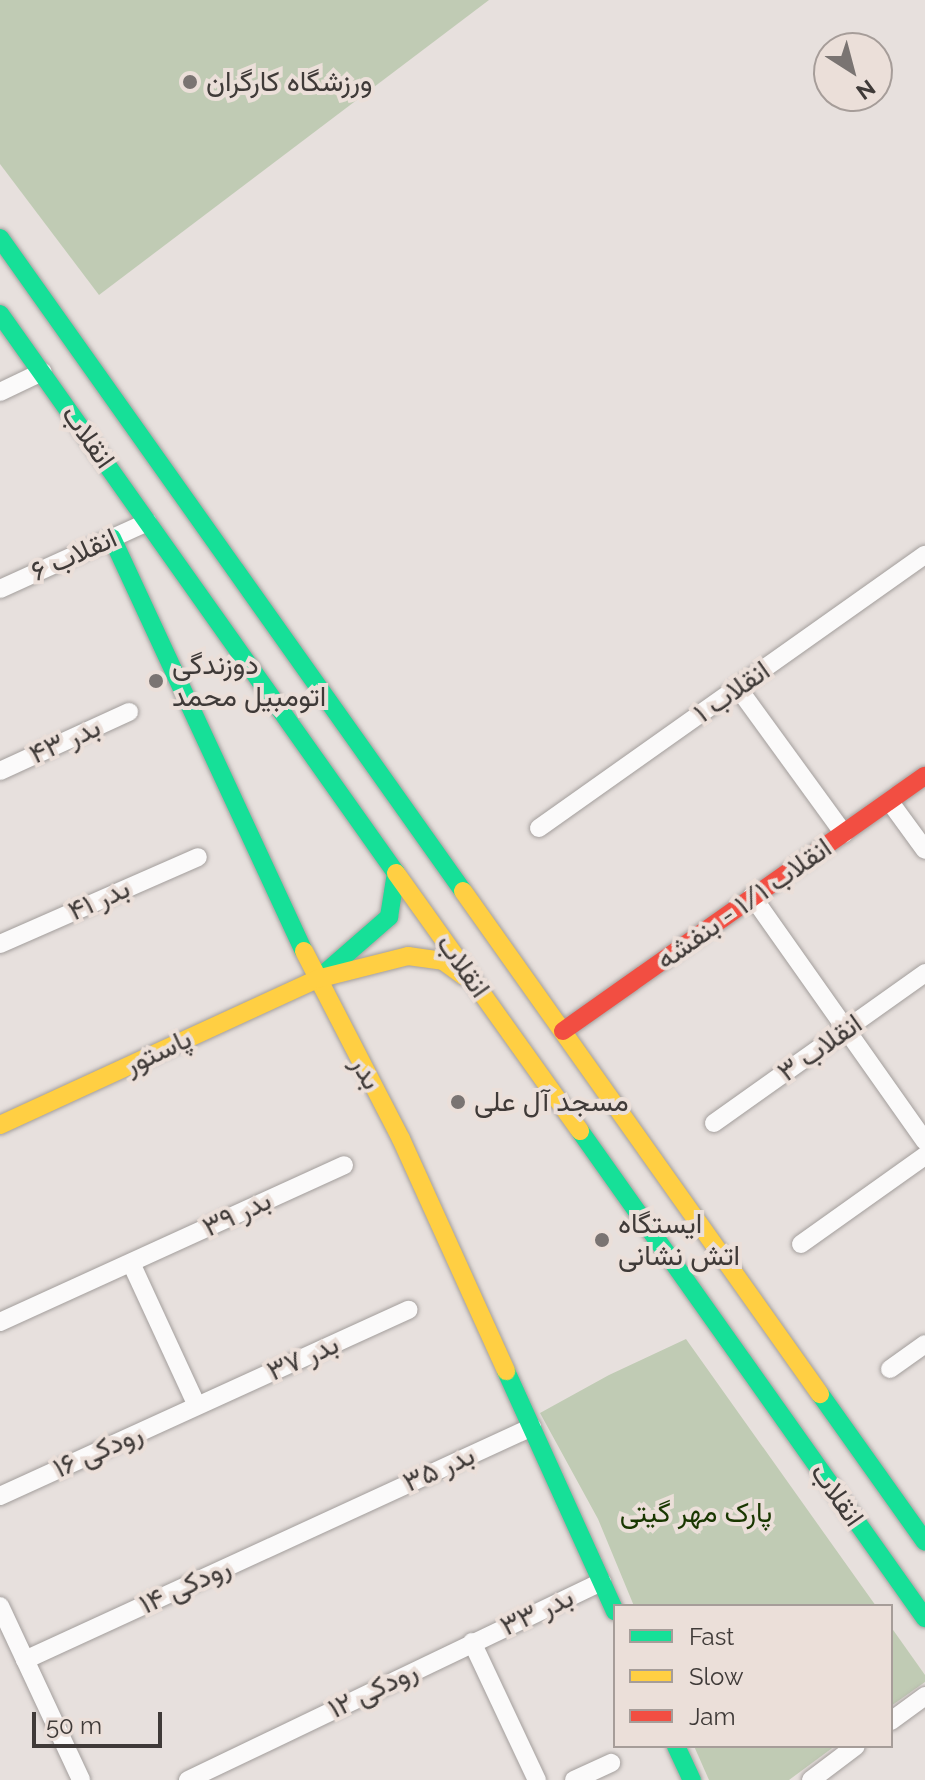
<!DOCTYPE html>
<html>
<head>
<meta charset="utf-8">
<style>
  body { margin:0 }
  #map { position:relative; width:925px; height:1780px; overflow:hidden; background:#e7e0dd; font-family:Raleway,Vazirmatn,sans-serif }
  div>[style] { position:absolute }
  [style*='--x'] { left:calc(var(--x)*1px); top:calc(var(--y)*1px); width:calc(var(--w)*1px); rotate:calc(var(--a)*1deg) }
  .green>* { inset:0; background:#c0cbb4 }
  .roads { filter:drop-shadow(0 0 2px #a39e9c) drop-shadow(0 0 2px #a39e9c) }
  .street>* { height:18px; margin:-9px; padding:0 9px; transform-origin:9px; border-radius:9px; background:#fbfafa }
  .fast>* { height:18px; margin:-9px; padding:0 9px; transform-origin:9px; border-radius:9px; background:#16e098 }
  .slow>* { height:18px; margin:-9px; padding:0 9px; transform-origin:9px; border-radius:9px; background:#ffcf43 }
  .jam>* { height:18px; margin:-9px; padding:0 9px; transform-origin:9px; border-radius:9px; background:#f24e42 }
  .dots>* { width:22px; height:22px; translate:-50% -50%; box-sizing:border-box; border:4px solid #ebdfd9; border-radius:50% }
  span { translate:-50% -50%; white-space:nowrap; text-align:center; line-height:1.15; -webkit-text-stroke:8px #ebdfd9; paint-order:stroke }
  .poi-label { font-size:28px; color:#3f3a38 }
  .left { translate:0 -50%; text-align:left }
  .street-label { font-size:28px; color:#3f3a38 }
  .park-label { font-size:28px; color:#193700 }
  .legend { position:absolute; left:613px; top:1604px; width:280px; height:144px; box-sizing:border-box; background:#ebdfd9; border:2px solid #a69d99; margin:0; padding:10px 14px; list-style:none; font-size:24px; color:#3f3a38 }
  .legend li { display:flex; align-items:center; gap:16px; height:40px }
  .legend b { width:40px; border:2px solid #a69d99 }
  .north { position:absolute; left:813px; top:32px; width:80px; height:80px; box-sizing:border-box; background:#ebdfd9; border:2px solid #a69d99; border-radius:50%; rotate:144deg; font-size:22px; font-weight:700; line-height:32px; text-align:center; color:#3f3a38 }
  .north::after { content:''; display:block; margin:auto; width:28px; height:36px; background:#7a7472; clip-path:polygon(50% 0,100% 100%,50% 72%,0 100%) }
  .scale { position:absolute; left:32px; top:1712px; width:130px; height:36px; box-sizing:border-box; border:4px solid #3f3a38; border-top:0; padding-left:10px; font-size:24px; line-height:28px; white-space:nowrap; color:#3f3a38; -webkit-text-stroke:6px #ebdfd9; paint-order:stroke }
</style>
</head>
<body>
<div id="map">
  <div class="green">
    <div style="clip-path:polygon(0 0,489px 0,99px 295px,0 164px)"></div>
    <div style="clip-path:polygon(686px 1339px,856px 1578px,876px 1606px,634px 1606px,598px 1519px,540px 1413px,609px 1375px)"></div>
    <div style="clip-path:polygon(891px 1627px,925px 1675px,925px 1682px,891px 1706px)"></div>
    <div style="clip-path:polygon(694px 1746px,835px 1746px,789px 1780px,709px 1780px)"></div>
  </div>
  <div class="roads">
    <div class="street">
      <div style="--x:0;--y:392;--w:47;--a:-25.5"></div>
      <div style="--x:0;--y:589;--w:162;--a:-24.4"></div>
      <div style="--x:738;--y:688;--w:180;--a:54"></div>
      <div style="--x:0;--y:771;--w:142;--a:-24.6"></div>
      <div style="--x:890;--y:802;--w:59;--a:53.9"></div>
      <div style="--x:539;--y:828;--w:473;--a:-35.3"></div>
      <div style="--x:752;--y:896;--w:300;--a:54.8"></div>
      <div style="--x:0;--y:944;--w:216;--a:-23.7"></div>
      <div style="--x:714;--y:1123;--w:259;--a:-35.4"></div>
      <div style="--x:801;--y:1244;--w:152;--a:-35.4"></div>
      <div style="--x:131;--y:1263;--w:157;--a:65.2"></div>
      <div style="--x:0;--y:1322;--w:378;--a:-24.5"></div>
      <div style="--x:890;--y:1369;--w:43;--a:-35.5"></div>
      <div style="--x:0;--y:1496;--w:449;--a:-24.5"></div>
      <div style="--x:0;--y:1606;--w:192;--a:65"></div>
      <div style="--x:472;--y:1642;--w:153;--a:64.8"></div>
      <div style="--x:25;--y:1660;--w:558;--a:-24.68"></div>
      <div style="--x:891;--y:1721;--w:42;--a:-36.3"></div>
      <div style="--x:188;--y:1780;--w:459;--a:-25.6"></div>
      <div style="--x:574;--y:1780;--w:41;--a:-24.7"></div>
      <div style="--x:811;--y:1780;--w:56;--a:-37.1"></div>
    </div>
    <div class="fast">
      <div style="--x:0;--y:238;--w:800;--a:54.66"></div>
      <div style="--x:0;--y:314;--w:685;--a:54.69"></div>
      <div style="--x:112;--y:538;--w:455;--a:65.1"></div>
      <div style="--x:326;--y:972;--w:84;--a:-41.1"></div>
      <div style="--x:389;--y:917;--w:45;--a:-81"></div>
      <div style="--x:580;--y:1131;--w:597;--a:54.69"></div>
      <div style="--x:506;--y:1371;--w:264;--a:65.6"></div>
      <div style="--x:820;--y:1394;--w:181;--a:54.6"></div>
      <div style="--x:676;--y:1746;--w:38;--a:65"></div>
    </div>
    <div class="slow">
      <div style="--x:396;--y:873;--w:317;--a:54.5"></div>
      <div style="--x:463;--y:891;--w:617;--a:54.64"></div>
      <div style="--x:304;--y:951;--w:212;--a:62.7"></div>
      <div style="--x:401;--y:1139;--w:255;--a:65.6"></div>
      <div style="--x:0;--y:1125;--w:349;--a:-24.7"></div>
      <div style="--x:317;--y:979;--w:94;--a:-14.2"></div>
      <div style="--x:408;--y:956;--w:35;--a:8"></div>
      <div style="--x:443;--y:961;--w:26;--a:36"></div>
    </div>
    <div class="jam">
      <div style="--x:563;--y:1031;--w:443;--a:-35.2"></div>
    </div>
  </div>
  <div class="dots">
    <div style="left:190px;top:82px;background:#7a7472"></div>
    <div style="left:156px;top:681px;background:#7a7472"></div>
    <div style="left:458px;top:1102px;background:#7a7472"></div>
    <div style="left:602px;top:1240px;background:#7a7472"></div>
  </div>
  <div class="poi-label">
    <span class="left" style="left:206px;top:82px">ورزشگاه کارگران</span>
    <span class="left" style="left:172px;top:681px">دوزندگی<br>اتومبیل محمد</span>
    <span class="left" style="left:474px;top:1102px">مسجد آل علی</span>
    <span class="left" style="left:618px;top:1240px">ایستگاه<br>اتش نشانی</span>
  </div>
  <div class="street-label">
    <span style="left:88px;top:437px;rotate:55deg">انقلاب</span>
    <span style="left:74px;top:555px;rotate:-24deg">انقلاب ۶</span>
    <span style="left:732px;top:692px;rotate:-35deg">انقلاب ۱</span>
    <span style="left:65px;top:741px;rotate:-24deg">بدر ۴۳</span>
    <span style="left:99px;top:900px;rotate:-24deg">بدر ۴۱</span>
    <span style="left:744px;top:904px;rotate:-35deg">انقلاب ۱/۱ - بنفشه</span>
    <span style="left:463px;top:966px;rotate:55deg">انقلاب</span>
    <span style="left:820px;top:1048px;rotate:-35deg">انقلاب ۳</span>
    <span style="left:158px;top:1052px;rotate:-25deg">پاستور</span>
    <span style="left:366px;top:1073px;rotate:62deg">بدر</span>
    <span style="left:237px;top:1214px;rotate:-25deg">بدر ۳۹</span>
    <span style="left:303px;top:1358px;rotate:-24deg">بدر ۳۷</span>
    <span style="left:98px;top:1451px;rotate:-24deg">رودکی ۱۶</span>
    <span style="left:439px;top:1469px;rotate:-24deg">بدر ۳۵</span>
    <span style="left:837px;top:1495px;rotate:55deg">انقلاب</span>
    <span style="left:185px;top:1586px;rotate:-25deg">رودکی ۱۴</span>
    <span style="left:537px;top:1612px;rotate:-25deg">بدر ۳۳</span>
    <span style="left:373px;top:1690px;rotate:-26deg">رودکی ۱۲</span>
  </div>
  <div class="park-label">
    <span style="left:696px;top:1513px">پارک مهر گیتی</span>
  </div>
  <ul class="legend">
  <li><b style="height:10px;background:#16e098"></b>Fast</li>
  <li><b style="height:10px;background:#ffcf43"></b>Slow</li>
  <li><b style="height:10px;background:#f24e42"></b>Jam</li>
  </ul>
  <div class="north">N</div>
  <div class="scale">50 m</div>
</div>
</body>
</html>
